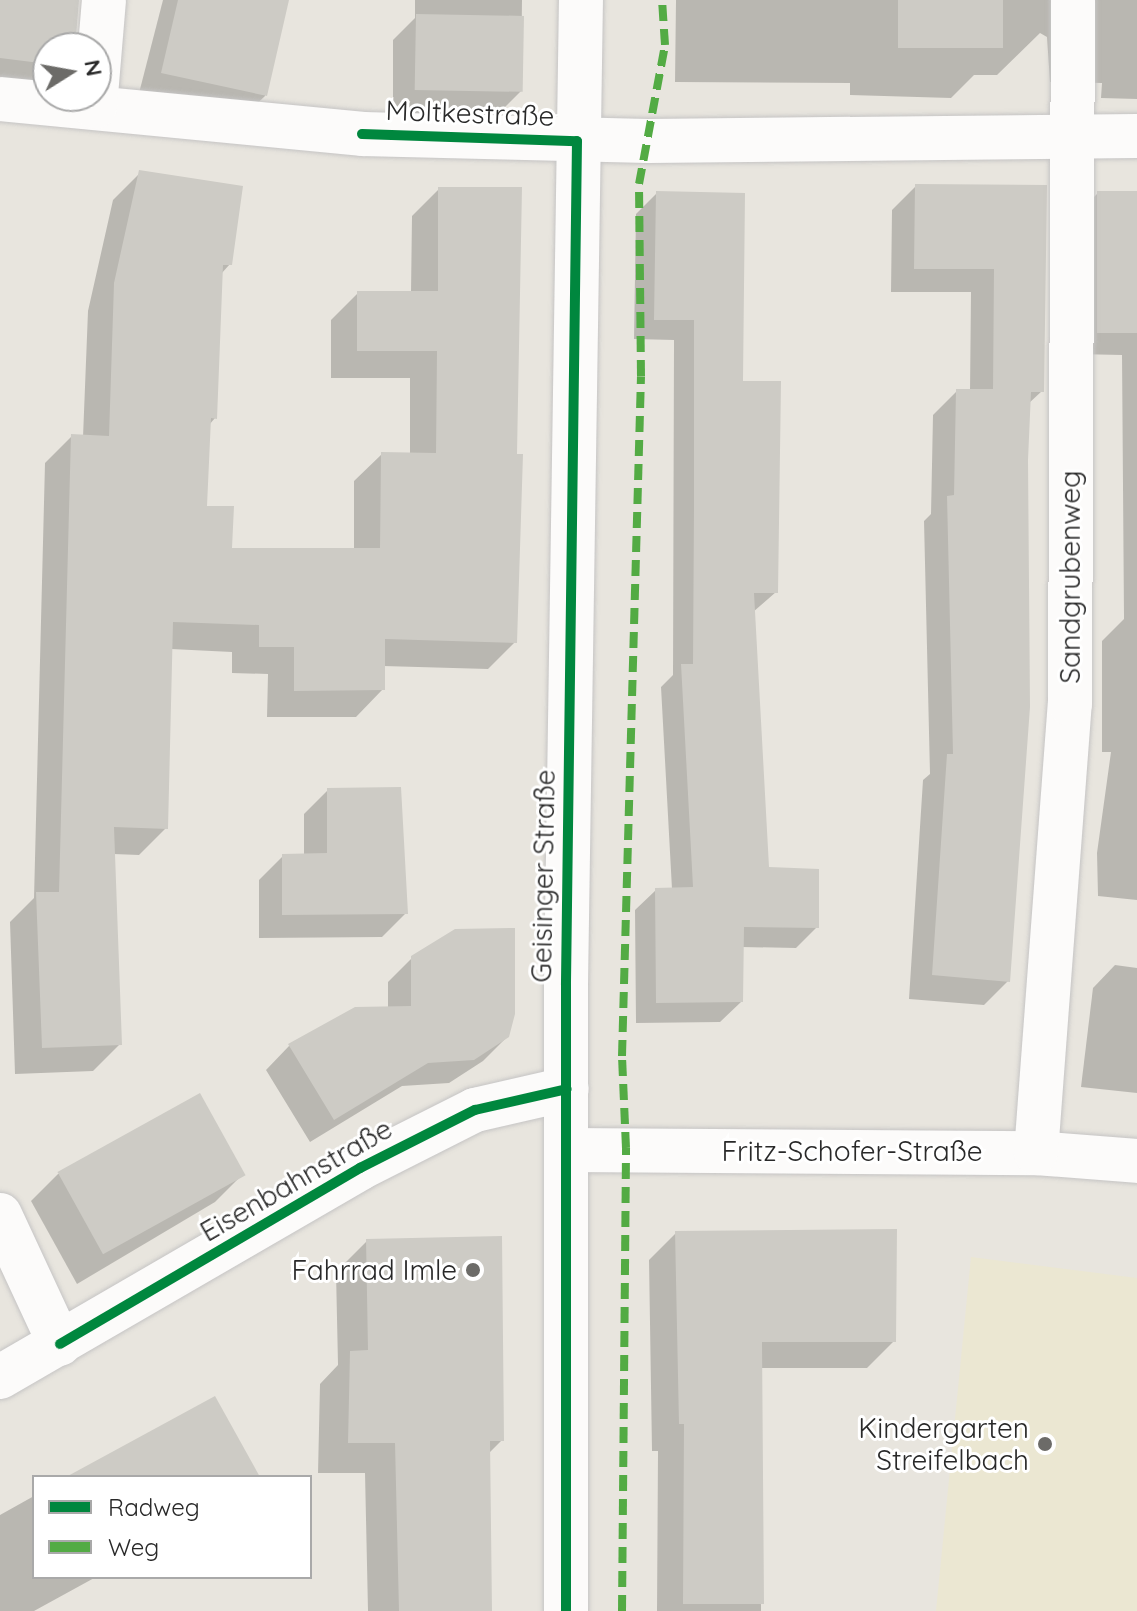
<!DOCTYPE html>
<html>
<head>
<meta charset="utf-8">
<style>
  body { margin:0 }
  #map { position:relative; width:1137px; height:1611px; overflow:hidden; background:#e8e5de; font-family:Quicksand,sans-serif }
  div>[style] { position:absolute }
  [style*='--x'] { left:calc(var(--x)*1px); top:calc(var(--y)*1px); width:calc(var(--w)*1px); rotate:calc(var(--a)*1deg) }
  .education>* { inset:0; background:#ebe7d2 }
  .shadow>* { inset:0; background:#0003 }
  .building>* { inset:0; background:#cdcbc5; transform-origin:0 0 }
  .roads { filter:drop-shadow(0 0 2px #c5c4c4) drop-shadow(0 0 2px #c5c4c4) }
  .minor>* { height:44px; margin:-22px; padding:0 22px; transform-origin:22px; border-radius:22px; background:#fcfbfa }
  .quiet>* { height:8px; margin-top:-4px; transform-origin:0; background:repeating-linear-gradient(90deg,#53ab44 0 16px,transparent 0 24px) }
  .cycleway>* { height:10px; margin:-5px; padding:0 5px; transform-origin:5px; border-radius:5px; background:#00873e }
  .dots>* { width:22px; height:22px; translate:-50% -50%; box-sizing:border-box; border:4px solid #fff; border-radius:50% }
  span { translate:-50% -50%; white-space:nowrap; text-align:center; line-height:1.15; -webkit-text-stroke:6px #fff; paint-order:stroke }
  .street-label { font-size:28px; color:#292929 }
  .poi-label { font-size:28px; color:#292929 }
  .right { translate:-100% -50%; text-align:right }
  .legend { position:absolute; left:32px; top:1475px; width:280px; height:104px; box-sizing:border-box; background:#fff; border:2px solid #a9a9a9; margin:0; padding:10px 14px; list-style:none; font-size:24px; color:#292929 }
  .legend li { display:flex; align-items:center; gap:16px; height:40px }
  .legend b { width:40px; border:2px solid #a9a9a9 }
  .north { position:absolute; left:32px; top:32px; width:80px; height:80px; box-sizing:border-box; background:#fff; border:2px solid #a9a9a9; border-radius:50%; rotate:79deg; font-size:22px; font-weight:700; line-height:32px; text-align:center; color:#292929 }
  .north::after { content:''; display:block; margin:auto; width:28px; height:36px; background:#6c6b68; clip-path:polygon(50% 0,100% 100%,50% 72%,0 100%) }
</style>
</head>
<body>
<div id="map">
  <div class="education">
    <div style="clip-path:polygon(971px 1257px,1137px 1278px,1137px 1611px,936px 1611px)"></div>
  </div>
  <div class="shadow">
    <div style="clip-path:polygon(0 0,77px 0,73px 48px,48px 48px,48px 90px,0 84px)"></div>
    <div style="clip-path:polygon(163px 0,274px 0,265px 96px,241px 119px,138px 97px)"></div>
    <div style="clip-path:polygon(415px 0,522px 0,521px 91px,497px 115px,393px 113px,393px 40px,415px 18px)"></div>
    <div style="clip-path:polygon(676px 0,1137px 0,1137px 99px,1101px 98px,1102px 83px,1050px 82px,1047px 37px,1040px 33px,997px 75px,974px 75px,951px 98px,850px 95px,850px 83px,675px 82px)"></div>
    <div style="clip-path:polygon(140px 173px,230px 264px,221px 274px,215px 418px,209px 425px,205px 508px,230px 550px,354px 550px,354px 481px,382px 454px,410px 454px,410px 378px,331px 378px,331px 320px,358px 293px,411px 293px,412px 216px,439px 189px,515px 456px,515px 642px,488px 669px,383px 666px,383px 689px,356px 717px,267px 717px,268px 674px,232px 673px,232px 652px,171px 649px,166px 828px,139px 855px,113px 854px,120px 1044px,93px 1071px,15px 1074px,10px 922px,34px 898px,45px 463px,72px 436px,83px 437px,88px 311px,113px 200px)"></div>
    <div style="clip-path:polygon(916px 186px,1045px 187px,1042px 391px,1028px 404px,1008px 981px,984px 1005px,909px 999px,923px 780px,930px 774px,924px 521px,931px 514px,933px 415px,957px 391px,970px 391px,971px 292px,891px 292px,892px 210px)"></div>
    <div style="clip-path:polygon(657px 193px,741px 383px,776px 592px,753px 612px,767px 869px,817px 927px,796px 948px,742px 947px,741px 1002px,720px 1022px,636px 1023px,635px 910px,656px 890px,672px 889px,661px 687px,673px 675px,674px 340px,634px 339px,636px 214px)"></div>
    <div style="clip-path:polygon(1098px 193px,1137px 193px,1137px 900px,1098px 896px,1097px 853px,1111px 752px,1102px 752px,1102px 641px,1124px 619px,1122px 355px,1075px 354px,1076px 215px)"></div>
    <div style="clip-path:polygon(328px 790px,406px 913px,382px 937px,259px 938px,259px 880px,283px 856px,304px 855px,304px 814px)"></div>
    <div style="clip-path:polygon(412px 958px,508px 1036px,483px 1061px,449px 1083px,402px 1086px,310px 1142px,266px 1070px,289px 1046px,388px 1008px,388px 982px)"></div>
    <div style="clip-path:polygon(1115px 965px,1137px 968px,1137px 1093px,1081px 1087px,1093px 988px)"></div>
    <div style="clip-path:polygon(58px 1174px,242px 1175px,215px 1202px,77px 1284px,31px 1201px)"></div>
    <div style="clip-path:polygon(676px 1233px,894px 1341px,867px 1368px,760px 1368px,761px 1611px,657px 1611px,658px 1451px,652px 1451px,649px 1260px)"></div>
    <div style="clip-path:polygon(367px 1241px,502px 1440px,488px 1454px,475px 1611px,368px 1611px,365px 1473px,318px 1473px,320px 1384px,338px 1365px,336px 1272px)"></div>
    <div style="clip-path:polygon(34px 1496px,34px 1577px,96px 1577px,34px 1611px,0 1611px,0 1515px)"></div>
  </div>
  <div class="building">
    <div style="clip-path:polygon(0 0,79px 0,75px 48px,48px 48px,48px 64px,0 58px)"></div>
    <div style="clip-path:polygon(178px 0,289px 0,267px 96px,161px 73px)"></div>
    <div style="left:898px;top:0;width:105px;height:48px"></div>
    <div style="left:416px;top:14px;width:108px;height:76px;rotate:1deg"></div>
    <div style="clip-path:polygon(139px 170px,243px 186px,232px 265px,223px 265px,217px 419px,211px 418px,207px 506px,234px 506px,232px 548px,380px 548px,381px 452px,436px 453px,437px 351px,357px 351px,357px 291px,438px 291px,438px 187px,522px 187px,517px 454px,523px 454px,517px 643px,385px 639px,385px 690px,294px 691px,294px 647px,259px 647px,259px 625px,173px 622px,168px 829px,114px 827px,122px 1045px,42px 1048px,36px 892px,59px 892px,71px 434px,109px 436px,114px 283px)"></div>
    <div style="clip-path:polygon(915px 184px,1047px 185px,1044px 392px,1031px 392px,1028px 460px,1030px 707px,1010px 982px,932px 975px,947px 754px,953px 754px,947px 496px,954px 495px,956px 389px,993px 389px,994px 269px,914px 269px)"></div>
    <div style="clip-path:polygon(656px 191px,745px 193px,743px 381px,781px 381px,778px 593px,754px 593px,769px 867px,819px 869px,819px 928px,744px 927px,743px 1002px,656px 1003px,655px 888px,693px 887px,681px 664px,693px 664px,694px 507px,694px 320px,654px 320px)"></div>
    <div style="left:1097px;top:191px;width:40px;height:142px"></div>
    <div style="clip-path:polygon(401px 787px,408px 914px,282px 915px,282px 854px,327px 853px,327px 788px)"></div>
    <div style="clip-path:polygon(515px 928px,515px 1014px,509px 1037px,474px 1060px,428px 1063px,334px 1120px,288px 1044px,355px 1007px,411px 1006px,411px 956px,455px 929px)"></div>
    <div style="left:200px;top:1093px;width:94px;height:163px;rotate:61deg"></div>
    <div style="clip-path:polygon(897px 1229px,896px 1342px,762px 1342px,764px 1604px,683px 1604px,684px 1424px,679px 1424px,675px 1231px)"></div>
    <div style="clip-path:polygon(502px 1236px,504px 1441px,490px 1441px,492px 1611px,399px 1611px,395px 1443px,348px 1443px,350px 1351px,368px 1350px,366px 1239px)"></div>
    <div style="clip-path:polygon(215px 1396px,260px 1477px,66px 1477px)"></div>
  </div>
  <div class="roads">
    <div class="minor">
      <div style="--x:0;--y:99;--w:364;--a:5.5"></div>
      <div style="--x:362;--y:134;--w:286;--a:1.4"></div>
      <div style="--x:648;--y:141;--w:489;--a:-0.6"></div>
      <div style="--x:95;--y:107;--w:107;--a:-85.2"></div>
      <div style="--x:568;--y:1150;--w:468;--a:0.4"></div>
      <div style="--x:1036;--y:1153;--w:101;--a:4.5"></div>
      <div style="--x:1036;--y:1153;--w:450;--a:-85.7"></div>
      <div style="--x:1070;--y:704;--w:704;--a:-89.76"></div>
      <div style="--x:0;--y:1215;--w:142;--a:65.1"></div>
      <div style="--x:0;--y:1377;--w:416;--a:-30.1"></div>
      <div style="--x:360;--y:1168;--w:129;--a:-26.8"></div>
      <div style="--x:475;--y:1110;--w:94;--a:-12.9"></div>
      <div style="--x:566;--y:1611;--w:626;--a:-90"></div>
      <div style="--x:566;--y:985;--w:985;--a:-89.13"></div>
    </div>
  </div>
  <div class="quiet">
    <div style="--x:622;--y:1611;--w:463;--a:-89.5"></div>
    <div style="--x:626;--y:1148;--w:92;--a:-92.5"></div>
    <div style="--x:622;--y:1056;--w:680;--a:-88.4"></div>
    <div style="--x:641;--y:376;--w:192;--a:-90.6"></div>
    <div style="--x:639;--y:184;--w:141;--a:-79.4"></div>
    <div style="--x:665;--y:45;--w:45;--a:-93.8"></div>
  </div>
  <div class="cycleway">
    <div style="--x:362;--y:134;--w:215;--a:1.9"></div>
    <div style="--x:577;--y:141;--w:844;--a:90.75"></div>
    <div style="--x:566;--y:985;--w:626;--a:90"></div>
    <div style="--x:60;--y:1344;--w:348;--a:-30.4"></div>
    <div style="--x:360;--y:1168;--w:129;--a:-26.8"></div>
    <div style="--x:475;--y:1110;--w:94;--a:-12.9"></div>
  </div>
  <div class="dots">
    <div style="left:473px;top:1270px;background:#6c6b68"></div>
    <div style="left:1045px;top:1444px;background:#6c6b68"></div>
  </div>
  <div class="street-label">
    <span style="left:470px;top:113px;rotate:2deg">Moltkestraße</span>
    <span style="left:1070px;top:577px;rotate:-90deg">Sandgrubenweg</span>
    <span style="left:543px;top:876px;rotate:-89deg">Geisinger Straße</span>
    <span style="left:852px;top:1151px">Fritz-Schofer-Straße</span>
    <span style="left:296px;top:1180px;rotate:-30deg">Eisenbahnstraße</span>
  </div>
  <div class="poi-label">
    <span class="right" style="left:457px;top:1270px">Fahrrad Imle</span>
    <span class="right" style="left:1029px;top:1444px">Kindergarten<br>Streifelbach</span>
  </div>
  <ul class="legend">
  <li><b style="height:10px;background:#00873e"></b>Radweg</li>
  <li><b style="height:10px;background:#53ab44"></b>Weg</li>
  </ul>
  <div class="north">N</div>
</div>
</body>
</html>
